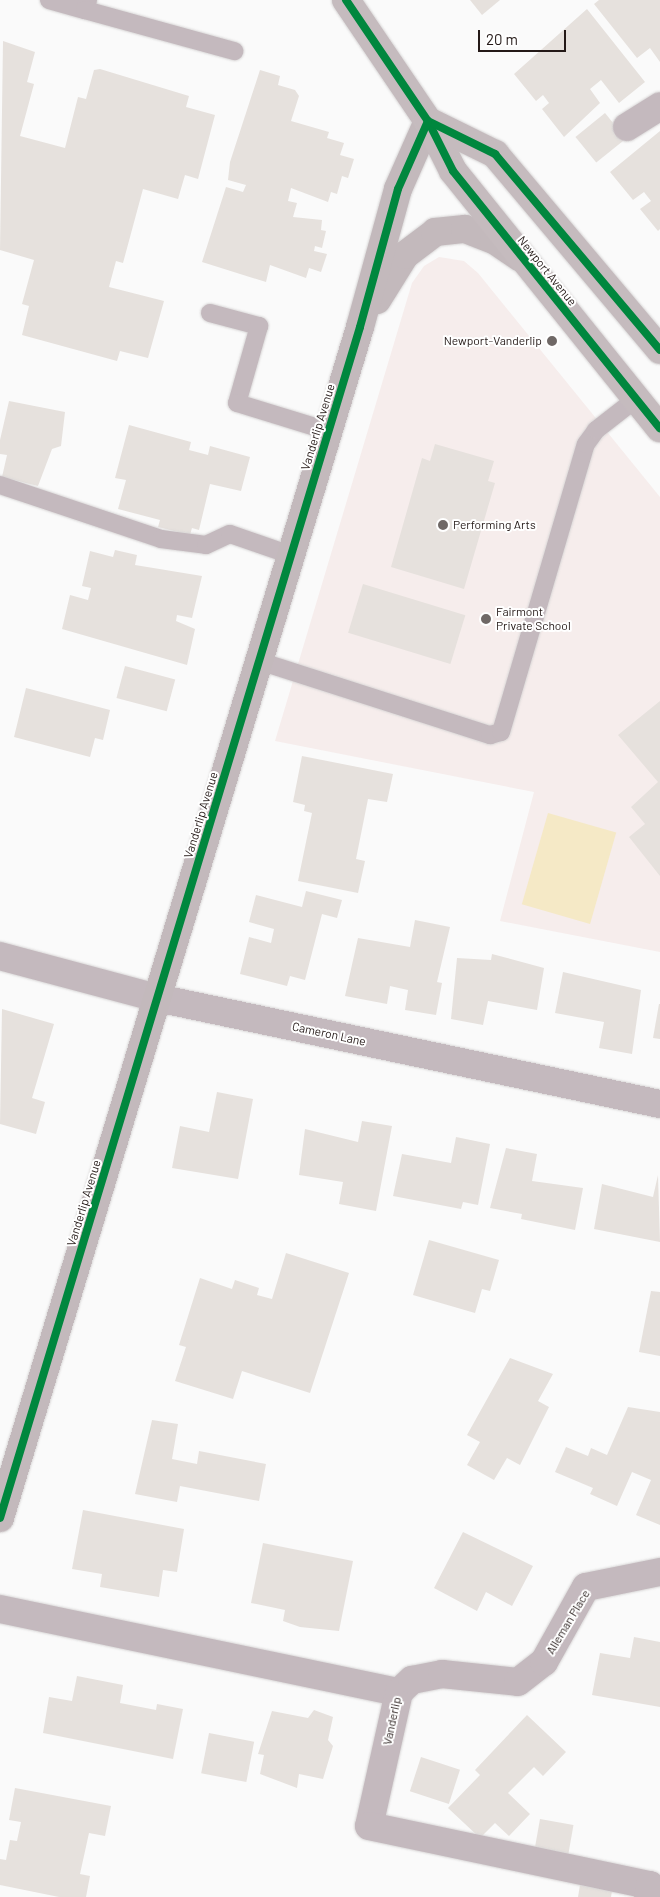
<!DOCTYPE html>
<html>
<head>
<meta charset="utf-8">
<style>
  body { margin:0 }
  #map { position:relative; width:660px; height:1897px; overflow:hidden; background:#fafafa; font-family:Barlow,sans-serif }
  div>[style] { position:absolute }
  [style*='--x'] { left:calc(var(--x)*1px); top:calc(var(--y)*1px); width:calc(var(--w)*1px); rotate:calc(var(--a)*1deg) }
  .built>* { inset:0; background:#f6edec }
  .green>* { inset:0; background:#f5e9c6; transform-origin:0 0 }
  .building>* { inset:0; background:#e6e1dd; transform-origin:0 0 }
  .roads { filter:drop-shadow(0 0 1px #d8d6d6) drop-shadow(0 0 1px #d8d6d6) }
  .lane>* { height:18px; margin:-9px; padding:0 9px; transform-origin:9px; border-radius:9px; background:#c4b9be }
  .street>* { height:28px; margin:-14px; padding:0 14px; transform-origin:14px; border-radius:14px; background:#c4b9be }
  .secondary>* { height:28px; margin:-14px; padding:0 14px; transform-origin:14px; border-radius:14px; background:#c3b9bc }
  .primary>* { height:28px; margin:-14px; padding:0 14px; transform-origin:14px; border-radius:14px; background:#c5bbbe }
  .cycleway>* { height:8px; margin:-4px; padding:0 4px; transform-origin:4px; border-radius:4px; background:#00873e }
  .dots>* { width:14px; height:14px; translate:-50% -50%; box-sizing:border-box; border:2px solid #fff; border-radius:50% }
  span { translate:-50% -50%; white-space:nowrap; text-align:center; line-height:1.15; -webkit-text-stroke:4px #fff; paint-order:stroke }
  .street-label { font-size:12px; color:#241917 }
  .poi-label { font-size:12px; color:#241917 }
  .right { translate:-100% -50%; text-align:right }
  .left { translate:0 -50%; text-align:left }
  .scale { position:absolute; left:478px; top:30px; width:88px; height:22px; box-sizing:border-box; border:2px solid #241917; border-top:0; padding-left:6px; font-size:15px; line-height:18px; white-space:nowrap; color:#241917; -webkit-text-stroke:4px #fff; paint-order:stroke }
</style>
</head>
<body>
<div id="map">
  <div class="built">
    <div style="clip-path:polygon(439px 257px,464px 261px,478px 273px,660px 497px,660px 952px,500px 921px,534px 792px,275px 741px,412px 283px,424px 266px)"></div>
  </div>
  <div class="green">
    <div style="left:548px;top:813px;width:71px;height:95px;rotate:16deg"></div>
  </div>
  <div class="building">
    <div style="clip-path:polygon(470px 0,500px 0,482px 15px)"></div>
    <div style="clip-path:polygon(599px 0,660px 0,660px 62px,650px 48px,637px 58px,594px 4px)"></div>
    <div style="clip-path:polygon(587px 9px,645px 82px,619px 103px,601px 80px,590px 89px,600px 103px,564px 137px,542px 109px,549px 103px,543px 95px,536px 101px,514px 74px)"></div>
    <div style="clip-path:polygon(3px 41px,35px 52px,27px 82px,34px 84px,20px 136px,65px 148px,78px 97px,86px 99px,94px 70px,100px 69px,189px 96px,186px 107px,215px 115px,198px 179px,185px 175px,178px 199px,143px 189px,123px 263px,116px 261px,109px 287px,164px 301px,148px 358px,120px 351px,117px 361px,22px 335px,29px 306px,22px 304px,34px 260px,0 250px)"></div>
    <div style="clip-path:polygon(260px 70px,280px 76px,278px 85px,295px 90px,299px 96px,291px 121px,329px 132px,327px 138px,344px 143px,340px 155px,354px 159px,348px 178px,342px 176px,337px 194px,331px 192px,328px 202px,291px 188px,288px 201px,297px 203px,293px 217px,322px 220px,321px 230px,326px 231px,322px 248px,315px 246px,314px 251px,327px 254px,321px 272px,309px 268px,306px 278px,270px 265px,266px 282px,202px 262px,226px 187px,243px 192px,246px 185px,228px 180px,230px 162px)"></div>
    <div style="left:605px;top:113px;width:33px;height:38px;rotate:51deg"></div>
    <div style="clip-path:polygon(660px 131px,660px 229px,658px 231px,640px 209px,651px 201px,644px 192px,633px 200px,610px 172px)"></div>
    <div style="clip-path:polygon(9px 401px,65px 412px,61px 446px,52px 449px,38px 486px,2px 477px,7px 455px,0 454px,0 440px)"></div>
    <div style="clip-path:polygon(129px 425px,191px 442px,189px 450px,208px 455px,210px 446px,250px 457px,241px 491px,210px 484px,199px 530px,192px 528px,190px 535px,158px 527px,160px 520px,118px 509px,126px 480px,115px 478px)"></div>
    <div style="clip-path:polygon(435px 444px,494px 461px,488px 481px,495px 483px,464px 589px,391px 567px,422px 458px,430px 461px)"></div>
    <div style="clip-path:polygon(115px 550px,137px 555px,135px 565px,202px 576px,192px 618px,177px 615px,176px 621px,195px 629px,187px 665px,62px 629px,70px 595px,88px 600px,91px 588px,82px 586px,90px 551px,113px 557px)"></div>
    <div style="left:363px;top:584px;width:107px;height:51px;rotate:17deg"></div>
    <div style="left:125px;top:666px;width:52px;height:33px;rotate:15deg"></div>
    <div style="clip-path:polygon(26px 688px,110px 710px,103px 740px,95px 738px,90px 757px,14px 737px)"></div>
    <div style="clip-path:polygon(660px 701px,660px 876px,629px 837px,645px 824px,631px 807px,658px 782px,618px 735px)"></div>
    <div style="clip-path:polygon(302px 756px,393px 774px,387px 802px,368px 799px,356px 859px,365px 861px,358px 893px,298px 881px,312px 813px,304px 811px,305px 805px,293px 802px)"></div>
    <div style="clip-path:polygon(306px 891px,342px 900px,337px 918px,322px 914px,305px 980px,290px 976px,287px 986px,240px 974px,249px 937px,271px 943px,274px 929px,249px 922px,256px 895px,302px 907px)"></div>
    <div style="clip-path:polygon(415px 920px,450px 927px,437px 982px,442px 983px,436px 1015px,405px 1010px,408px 990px,390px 986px,387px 1004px,345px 996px,358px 938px,410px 947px)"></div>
    <div style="clip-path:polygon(492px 954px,544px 968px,537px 1010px,488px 1001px,483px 1025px,451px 1019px,457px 958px,491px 960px)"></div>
    <div style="clip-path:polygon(563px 972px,641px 990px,632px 1054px,599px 1048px,604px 1022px,555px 1013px)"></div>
    <div style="clip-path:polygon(659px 1004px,660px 1004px,660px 1039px,653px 1038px)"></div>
    <div style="clip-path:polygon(2px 1009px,54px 1024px,32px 1098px,45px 1102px,36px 1134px,0 1124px)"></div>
    <div style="clip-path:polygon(217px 1092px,253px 1099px,238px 1179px,172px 1168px,180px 1126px,209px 1132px)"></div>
    <div style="clip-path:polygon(362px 1121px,392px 1126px,376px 1211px,339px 1204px,343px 1182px,299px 1175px,305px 1129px,358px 1142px)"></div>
    <div style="clip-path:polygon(456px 1137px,490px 1144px,478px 1205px,463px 1202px,461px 1209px,393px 1196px,402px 1154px,451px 1163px)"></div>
    <div style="clip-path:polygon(506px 1148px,537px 1154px,532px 1181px,583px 1188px,575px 1230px,521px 1219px,522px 1214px,490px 1208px)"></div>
    <div style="clip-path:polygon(658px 1175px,660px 1242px,594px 1229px,602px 1184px,653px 1197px)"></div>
    <div style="clip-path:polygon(429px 1240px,499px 1260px,490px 1291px,482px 1289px,475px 1313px,413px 1295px)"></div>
    <div style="clip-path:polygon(286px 1253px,349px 1273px,310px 1393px,242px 1371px,233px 1399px,175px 1381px,186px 1347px,179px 1345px,200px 1278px,232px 1289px,235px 1280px,259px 1288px,257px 1295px,272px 1299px)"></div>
    <div style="clip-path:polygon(651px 1291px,660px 1292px,660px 1356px,639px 1352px)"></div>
    <div style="clip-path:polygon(510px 1358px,553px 1374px,538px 1401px,549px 1407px,520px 1465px,507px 1458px,494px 1480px,467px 1465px,480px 1442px,467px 1435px)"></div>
    <div style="clip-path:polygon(628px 1407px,660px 1412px,660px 1525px,636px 1515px,651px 1480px,632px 1472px,617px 1506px,590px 1494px,593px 1488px,555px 1472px,566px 1447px,588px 1456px,591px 1448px,607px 1455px)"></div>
    <div style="clip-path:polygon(152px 1420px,178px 1424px,172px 1459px,197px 1464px,199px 1451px,266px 1464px,259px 1501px,180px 1486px,177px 1502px,135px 1494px)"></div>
    <div style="clip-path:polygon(83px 1510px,184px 1529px,177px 1572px,163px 1570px,159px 1597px,100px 1587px,102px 1574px,72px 1569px)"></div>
    <div style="clip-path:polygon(463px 1532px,533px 1566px,512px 1606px,486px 1592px,477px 1611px,434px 1588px)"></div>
    <div style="clip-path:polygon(263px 1543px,353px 1561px,339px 1631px,300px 1627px,283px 1621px,285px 1610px,251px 1603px)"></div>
    <div style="clip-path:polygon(634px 1637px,660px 1642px,660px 1707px,592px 1695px,600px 1653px,630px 1658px)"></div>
    <div style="clip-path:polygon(77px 1676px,123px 1685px,120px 1703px,156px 1710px,157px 1704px,183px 1709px,173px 1759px,43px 1733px,49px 1697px,72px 1701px)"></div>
    <div style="clip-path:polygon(314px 1710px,333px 1717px,328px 1740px,333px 1746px,323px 1779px,299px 1774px,297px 1788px,260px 1774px,264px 1755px,258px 1754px,272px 1711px,308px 1718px)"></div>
    <div style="clip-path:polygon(527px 1715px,566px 1752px,543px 1776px,534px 1767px,508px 1793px,530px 1814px,509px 1836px,495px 1823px,480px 1838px,448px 1808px,480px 1775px,475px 1770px)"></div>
    <div style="left:209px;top:1733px;width:46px;height:41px;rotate:11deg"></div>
    <div style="left:421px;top:1757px;width:41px;height:36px;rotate:18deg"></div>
    <div style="clip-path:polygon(15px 1788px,111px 1806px,105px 1836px,89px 1833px,80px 1874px,90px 1876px,86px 1897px,59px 1897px,0 1885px,0 1859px,6px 1860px,10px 1840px,17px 1841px,21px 1822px,9px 1820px)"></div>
    <div style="left:540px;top:1819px;width:34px;height:30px;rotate:10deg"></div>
    <div style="clip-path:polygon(580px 1885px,612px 1891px,611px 1897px,578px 1897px)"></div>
  </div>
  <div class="roads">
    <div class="lane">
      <div style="--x:49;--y:0;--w:37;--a:16"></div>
      <div style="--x:85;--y:10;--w:10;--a:-73"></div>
      <div style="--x:85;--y:10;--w:155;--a:15.4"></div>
      <div style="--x:210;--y:313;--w:51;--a:14.9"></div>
      <div style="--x:259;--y:326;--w:80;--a:105.9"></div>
      <div style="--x:237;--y:403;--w:95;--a:17.1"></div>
      <div style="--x:0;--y:485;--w:170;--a:18.5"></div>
      <div style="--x:161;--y:539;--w:45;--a:7.6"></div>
      <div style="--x:206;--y:545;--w:26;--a:-25"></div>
      <div style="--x:230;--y:534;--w:65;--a:19"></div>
      <div style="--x:259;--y:661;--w:243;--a:17.8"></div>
      <div style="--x:490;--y:735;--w:11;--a:-15"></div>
      <div style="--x:501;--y:732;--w:300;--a:-73.6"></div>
      <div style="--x:586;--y:444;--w:17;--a:-54"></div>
      <div style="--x:596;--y:430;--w:51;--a:-37.8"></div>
    </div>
    <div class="street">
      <div style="--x:627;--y:127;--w:39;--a:-32"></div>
      <div style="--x:0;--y:956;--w:163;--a:15"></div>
      <div style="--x:157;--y:998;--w:514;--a:11.9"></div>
      <div style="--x:0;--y:1609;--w:408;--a:11.8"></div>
      <div style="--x:399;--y:1692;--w:137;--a:102.6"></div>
      <div style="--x:369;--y:1826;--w:287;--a:11.9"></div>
      <div style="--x:650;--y:1885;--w:12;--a:99"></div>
      <div style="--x:399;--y:1692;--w:18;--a:-43"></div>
      <div style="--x:412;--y:1680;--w:31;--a:-11"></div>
      <div style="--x:442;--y:1674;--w:76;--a:6"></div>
      <div style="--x:518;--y:1682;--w:33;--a:-38"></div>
      <div style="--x:544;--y:1662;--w:86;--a:-60.8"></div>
      <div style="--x:586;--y:1587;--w:76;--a:-11.5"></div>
    </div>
    <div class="secondary">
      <div style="--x:377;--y:300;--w:53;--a:-58.1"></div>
      <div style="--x:405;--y:255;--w:38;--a:-37"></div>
      <div style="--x:435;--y:232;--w:30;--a:-6"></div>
      <div style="--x:465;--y:229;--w:31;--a:21"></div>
      <div style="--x:494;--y:240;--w:32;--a:34"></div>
      <div style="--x:0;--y:1518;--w:1244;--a:-73.18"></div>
      <div style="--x:360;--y:327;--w:143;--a:-74.6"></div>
      <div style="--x:398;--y:189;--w:74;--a:-66.2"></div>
    </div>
    <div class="primary">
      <div style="--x:346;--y:0;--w:146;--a:55.9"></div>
      <div style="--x:428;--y:121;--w:56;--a:63.4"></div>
      <div style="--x:453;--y:171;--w:330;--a:51.2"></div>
      <div style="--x:428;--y:121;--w:75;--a:26.2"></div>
      <div style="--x:495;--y:154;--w:256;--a:49.9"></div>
    </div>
  </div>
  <div class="cycleway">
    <div style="--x:346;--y:0;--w:146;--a:55.9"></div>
    <div style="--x:428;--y:121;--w:56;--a:63.4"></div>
    <div style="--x:453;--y:171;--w:330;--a:51.2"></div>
    <div style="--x:428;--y:121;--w:75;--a:26.2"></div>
    <div style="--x:495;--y:154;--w:256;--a:49.9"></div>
    <div style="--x:0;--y:1518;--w:1244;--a:-73.18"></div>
    <div style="--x:360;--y:327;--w:143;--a:-74.6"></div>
    <div style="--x:398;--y:189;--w:74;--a:-66.2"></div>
  </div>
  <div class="dots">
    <div style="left:552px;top:341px;background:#6f6866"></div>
    <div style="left:443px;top:525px;background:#6f6866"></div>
    <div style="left:486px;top:619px;background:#6f6866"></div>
  </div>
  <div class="street-label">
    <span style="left:547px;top:271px;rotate:51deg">Newport Avenue</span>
    <span style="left:318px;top:427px;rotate:-73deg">Vanderlip Avenue</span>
    <span style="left:201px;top:815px;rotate:-73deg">Vanderlip Avenue</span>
    <span style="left:329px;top:1034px;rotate:12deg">Cameron Lane</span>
    <span style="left:84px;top:1203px;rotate:-73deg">Vanderlip Avenue</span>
    <span style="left:568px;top:1622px;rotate:-59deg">Alleman Place</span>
    <span style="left:392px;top:1721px;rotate:-78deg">Vanderlip</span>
  </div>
  <div class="poi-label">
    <span class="right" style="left:542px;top:341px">Newport-Vanderlip</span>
    <span class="left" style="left:453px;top:525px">Performing Arts</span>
    <span class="left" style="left:496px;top:619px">Fairmont<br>Private School</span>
  </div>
  <div class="scale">20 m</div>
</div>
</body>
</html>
